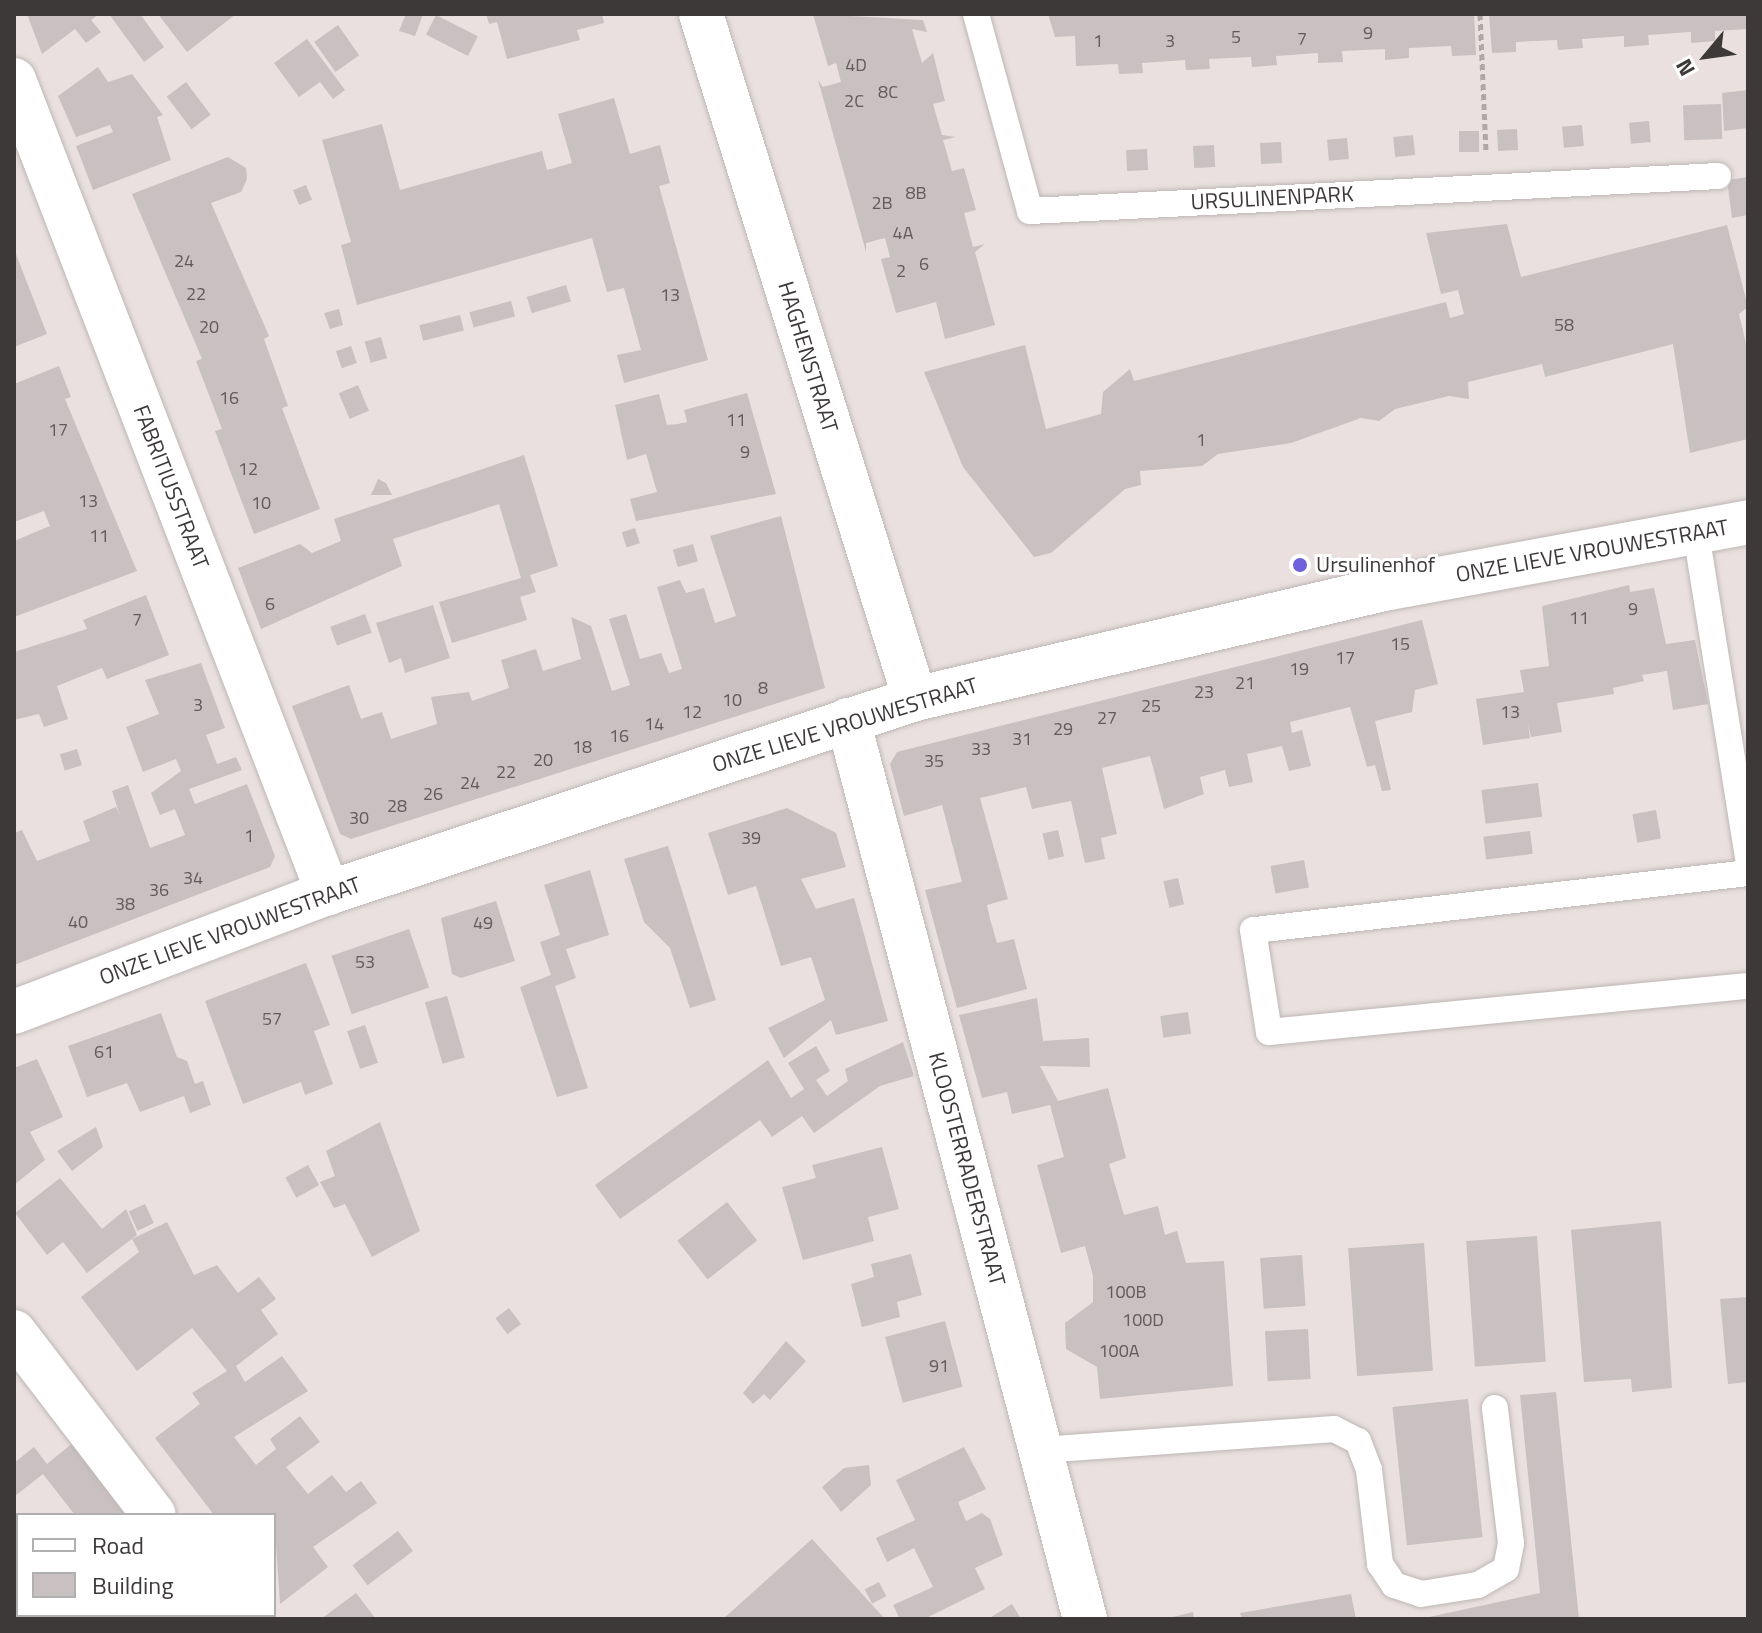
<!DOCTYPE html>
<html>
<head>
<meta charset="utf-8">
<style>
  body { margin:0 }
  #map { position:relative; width:1762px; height:1633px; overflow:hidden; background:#e9e0df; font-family:"Titillium Web",sans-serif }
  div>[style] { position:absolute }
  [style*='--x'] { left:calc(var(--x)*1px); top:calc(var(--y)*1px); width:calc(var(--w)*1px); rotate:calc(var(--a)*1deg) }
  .building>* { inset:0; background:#c9c0c1; transform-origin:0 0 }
  .path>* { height:5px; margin-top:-2.5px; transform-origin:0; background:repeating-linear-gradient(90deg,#afa8a7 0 6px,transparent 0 10px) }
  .roads { filter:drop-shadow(0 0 2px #beb6b5) drop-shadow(0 0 2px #beb6b5) }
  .service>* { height:26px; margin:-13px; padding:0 13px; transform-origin:13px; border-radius:13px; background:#fff }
  .minor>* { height:44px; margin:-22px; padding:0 22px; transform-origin:22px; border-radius:22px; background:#fff }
  .tertiary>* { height:44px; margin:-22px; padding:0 22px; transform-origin:22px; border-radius:22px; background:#fff }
  .dots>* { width:22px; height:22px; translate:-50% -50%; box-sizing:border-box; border:4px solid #fff; border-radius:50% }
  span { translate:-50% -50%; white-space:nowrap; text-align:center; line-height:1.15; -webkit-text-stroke:6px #fff; paint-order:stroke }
  .number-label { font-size:18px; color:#605b5b }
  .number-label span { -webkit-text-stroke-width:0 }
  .street-label { font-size:22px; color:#3d3939 }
  .poi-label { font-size:22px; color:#3d3939 }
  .left { translate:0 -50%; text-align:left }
  .frame { position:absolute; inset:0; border:16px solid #3d3939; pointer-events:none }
  .legend { position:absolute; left:16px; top:1513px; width:260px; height:104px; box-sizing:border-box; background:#fff; border:2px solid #b1b0b0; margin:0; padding:10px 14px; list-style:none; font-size:24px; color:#3d3939 }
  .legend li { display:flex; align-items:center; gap:16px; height:40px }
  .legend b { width:40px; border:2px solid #b1b0b0 }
  .north { position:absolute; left:1666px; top:16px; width:80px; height:80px; -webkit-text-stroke:6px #fff; paint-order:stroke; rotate:241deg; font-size:22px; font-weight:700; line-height:32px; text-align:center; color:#3d3939 }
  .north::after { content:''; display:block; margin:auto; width:28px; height:36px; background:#3d3939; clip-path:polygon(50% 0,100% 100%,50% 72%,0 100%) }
</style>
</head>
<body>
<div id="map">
  <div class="building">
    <div style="clip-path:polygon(27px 14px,99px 14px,91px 20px,101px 32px,86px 43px,75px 29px,42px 54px)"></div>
    <div style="clip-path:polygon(109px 14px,140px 14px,164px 47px,144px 62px)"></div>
    <div style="clip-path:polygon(158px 14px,236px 14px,187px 52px)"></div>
    <div style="clip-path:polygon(406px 14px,423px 14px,415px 36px,399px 31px)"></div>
    <div style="clip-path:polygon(486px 14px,602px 14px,604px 23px,577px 30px,580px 40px,507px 59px,497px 22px,489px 24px)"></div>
    <div style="clip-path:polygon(813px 14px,923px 20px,927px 32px,912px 29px,922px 63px,933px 53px,945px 101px,933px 104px,942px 135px,956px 137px,943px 140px,952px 171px,964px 168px,976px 210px,964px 213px,973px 247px,985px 244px,975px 252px,995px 325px,945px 339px,936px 302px,896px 313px,881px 259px,890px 257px,885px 238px,866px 243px,866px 252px,818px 80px,823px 87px,841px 82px,836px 63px,828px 66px)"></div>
    <div style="clip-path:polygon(1048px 14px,1474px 14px,1476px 55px,1452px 56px,1451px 46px,1409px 48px,1409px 58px,1385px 60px,1385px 49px,1342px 51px,1343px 62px,1318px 63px,1318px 53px,1276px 56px,1277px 65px,1252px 67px,1251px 57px,1209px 59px,1210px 69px,1186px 70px,1185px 60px,1142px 63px,1143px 73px,1119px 74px,1118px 64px,1076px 66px,1075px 36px,1055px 37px)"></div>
    <div style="clip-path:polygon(1489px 14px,1748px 14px,1748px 29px,1715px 31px,1715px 41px,1691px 43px,1691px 32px,1648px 35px,1649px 45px,1624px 47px,1624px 36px,1582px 39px,1583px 48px,1558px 50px,1557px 40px,1516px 42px,1516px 52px,1492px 53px)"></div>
    <div style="left:436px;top:15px;width:47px;height:22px;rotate:27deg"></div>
    <div style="left:338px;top:25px;width:37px;height:29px;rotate:55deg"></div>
    <div style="clip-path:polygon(307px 39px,345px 90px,333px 99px,320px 82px,299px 97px,274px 63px)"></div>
    <div style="clip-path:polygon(98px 67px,108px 82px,132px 74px,163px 115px,157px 117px,171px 160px,93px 190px,76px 146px,113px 132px,110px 125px,76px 137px,58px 96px)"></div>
    <div style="left:186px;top:82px;width:41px;height:24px;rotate:53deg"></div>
    <div style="clip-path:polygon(1748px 90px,1748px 128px,1724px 131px,1722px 93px)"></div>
    <div style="clip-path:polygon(614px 98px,630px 154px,660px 145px,670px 183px,659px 186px,708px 360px,624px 383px,617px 355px,641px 350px,624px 288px,607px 292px,592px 238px,357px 305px,341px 245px,351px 242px,322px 140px,382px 124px,400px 190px,542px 151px,547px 170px,572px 163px,558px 114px)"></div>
    <div style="left:1721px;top:104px;width:35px;height:38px;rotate:88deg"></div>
    <div style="left:1649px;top:121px;width:21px;height:20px;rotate:85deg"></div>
    <div style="left:1582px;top:125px;width:21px;height:20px;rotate:85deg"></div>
    <div style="left:1517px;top:129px;width:21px;height:20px;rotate:87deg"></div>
    <div style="left:1479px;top:131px;width:21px;height:20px;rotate:90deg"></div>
    <div style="left:1413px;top:135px;width:20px;height:20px;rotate:84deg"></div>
    <div style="left:1347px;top:138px;width:21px;height:20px;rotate:85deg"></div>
    <div style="left:1281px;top:142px;width:21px;height:21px;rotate:87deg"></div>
    <div style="left:1214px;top:145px;width:22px;height:21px;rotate:87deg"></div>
    <div style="left:1147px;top:149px;width:21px;height:21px;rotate:87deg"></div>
    <div style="clip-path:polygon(228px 157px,246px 168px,247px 179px,241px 192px,211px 203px,269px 336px,264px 339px,288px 406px,282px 408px,320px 509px,254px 534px,215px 431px,222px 429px,196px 361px,202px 359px,132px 194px)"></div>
    <div style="clip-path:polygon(1748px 177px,1748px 215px,1732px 218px,1727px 180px)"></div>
    <div style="left:306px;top:185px;width:16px;height:14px;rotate:68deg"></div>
    <div style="clip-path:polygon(1507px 224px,1521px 277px,1727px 225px,1748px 307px,1739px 314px,1748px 352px,1748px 439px,1690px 453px,1673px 344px,1545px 377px,1542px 364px,1468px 382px,1469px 399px,1449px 396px,1395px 409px,1379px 421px,1361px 418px,1291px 443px,1218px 454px,1202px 466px,1140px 471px,1141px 485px,1125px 489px,1051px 553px,1034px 557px,963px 467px,924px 372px,1025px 345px,1046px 429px,1101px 414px,1103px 392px,1130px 369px,1134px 381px,1446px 302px,1450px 318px,1464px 314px,1458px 290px,1441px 294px,1426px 233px)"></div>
    <div style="clip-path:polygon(14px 249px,47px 334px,14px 347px)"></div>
    <div style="left:566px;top:285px;width:17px;height:41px;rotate:73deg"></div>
    <div style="left:511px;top:301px;width:16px;height:43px;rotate:75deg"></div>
    <div style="clip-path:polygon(339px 309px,343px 325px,330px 329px,324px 313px)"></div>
    <div style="left:460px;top:315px;width:16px;height:42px;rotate:76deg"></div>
    <div style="left:381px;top:337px;width:22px;height:17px;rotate:74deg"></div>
    <div style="left:351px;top:346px;width:18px;height:16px;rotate:71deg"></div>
    <div style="clip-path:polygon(59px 366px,71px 397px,65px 399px,137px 571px,14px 617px,14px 541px,50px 526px,44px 511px,14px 522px,14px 384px)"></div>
    <div style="left:358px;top:385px;width:28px;height:21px;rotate:67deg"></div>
    <div style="clip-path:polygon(747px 393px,776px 494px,636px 521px,630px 499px,657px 492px,646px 454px,627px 460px,615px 405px,659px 394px,667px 425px,678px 424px,687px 422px,684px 410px)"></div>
    <div style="clip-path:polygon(524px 455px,558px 566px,530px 575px,536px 592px,520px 597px,527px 620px,452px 643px,439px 602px,521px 578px,499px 504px,393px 539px,402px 566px,261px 629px,238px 568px,300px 544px,312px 553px,341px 541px,334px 519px)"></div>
    <div style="clip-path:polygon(378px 479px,386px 483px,392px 495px,371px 495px)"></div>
    <div style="clip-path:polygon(781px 516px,825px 688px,351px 839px,340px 834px,292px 706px,349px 685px,361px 719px,382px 712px,391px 739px,437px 724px,431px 697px,469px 692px,472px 701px,509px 688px,501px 660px,536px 649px,543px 671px,581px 659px,571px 617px,591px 626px,612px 691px,630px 685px,609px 619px,626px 614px,640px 659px,661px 653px,669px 673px,682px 669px,657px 587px,680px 580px,686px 593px,704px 588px,715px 623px,736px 616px,710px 536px)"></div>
    <div style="left:635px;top:528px;width:16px;height:14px;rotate:72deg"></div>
    <div style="left:693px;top:544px;width:18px;height:21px;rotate:74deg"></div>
    <div style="clip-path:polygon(1629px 585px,1630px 592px,1654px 588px,1666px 644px,1695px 640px,1708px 704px,1673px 710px,1667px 671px,1642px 675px,1644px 681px,1613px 688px,1614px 694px,1557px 703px,1562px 732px,1531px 737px,1528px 724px,1530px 738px,1483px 745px,1476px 699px,1524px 692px,1520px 670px,1549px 666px,1542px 606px)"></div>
    <div style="clip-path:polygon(146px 595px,169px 655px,107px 679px,102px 668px,57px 686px,68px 719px,44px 727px,39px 714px,14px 720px,14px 652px,87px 629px,83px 620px)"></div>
    <div style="clip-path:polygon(433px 605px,450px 658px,405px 673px,401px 658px,389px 663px,376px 623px)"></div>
    <div style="left:365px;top:614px;width:20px;height:37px;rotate:70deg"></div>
    <div style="clip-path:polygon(1422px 620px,1438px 684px,1415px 690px,1412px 712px,1375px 721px,1391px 790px,1382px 791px,1375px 765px,1367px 767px,1350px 707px,1290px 722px,1292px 733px,1302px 730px,1311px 766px,1289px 771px,1282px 746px,1247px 754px,1253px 782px,1229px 787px,1225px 770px,1200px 777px,1204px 794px,1164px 809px,1150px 756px,1102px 768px,1117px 834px,1101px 838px,1105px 859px,1085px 863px,1071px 801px,1032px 809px,1026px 787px,980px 798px,1008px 899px,987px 905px,990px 919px,997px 943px,1014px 939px,1027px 989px,957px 1008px,925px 890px,962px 882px,942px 805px,904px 816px,890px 764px,897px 752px)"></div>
    <div style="clip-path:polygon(201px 663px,225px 728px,206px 735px,217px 764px,236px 757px,242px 770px,189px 789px,195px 804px,247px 784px,275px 856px,270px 867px,14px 965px,14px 833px,22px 830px,37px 861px,90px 841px,83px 821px,116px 807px,120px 816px,112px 791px,128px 785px,150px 848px,185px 835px,175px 809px,160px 815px,151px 793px,181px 771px,176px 759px,143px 772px,126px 727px,159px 714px,145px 680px)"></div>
    <div style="left:77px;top:749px;width:17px;height:18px;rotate:73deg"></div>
    <div style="left:1538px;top:783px;width:34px;height:57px;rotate:83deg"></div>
    <div style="clip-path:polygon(787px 808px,836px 833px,846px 867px,801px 879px,816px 909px,854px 898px,888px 1021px,836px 1035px,831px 1020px,784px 1058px,768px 1028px,825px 1000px,811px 957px,781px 966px,756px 886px,728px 895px,708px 833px)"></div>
    <div style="left:1656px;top:810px;width:29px;height:24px;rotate:80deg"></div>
    <div style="left:1058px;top:830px;width:27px;height:16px;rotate:77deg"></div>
    <div style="left:1530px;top:831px;width:23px;height:47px;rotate:83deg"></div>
    <div style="clip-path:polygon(668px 846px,716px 1000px,690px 1008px,670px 948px,644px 922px,624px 859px)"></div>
    <div style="left:1304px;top:860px;width:28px;height:34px;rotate:80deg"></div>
    <div style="clip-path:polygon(590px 870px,609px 935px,566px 949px,576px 978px,555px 986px,588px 1088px,557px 1097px,520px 987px,551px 975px,540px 942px,560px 935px,544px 885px)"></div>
    <div style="left:1178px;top:878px;width:27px;height:15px;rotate:77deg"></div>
    <div style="clip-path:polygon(496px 901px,515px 961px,461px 978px,452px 974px,441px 918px)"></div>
    <div style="left:409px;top:929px;width:62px;height:82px;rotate:71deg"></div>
    <div style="clip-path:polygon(306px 963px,330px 1025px,314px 1031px,333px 1084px,305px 1095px,301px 1082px,243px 1104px,205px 1001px)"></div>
    <div style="left:447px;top:996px;width:64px;height:23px;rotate:74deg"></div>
    <div style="clip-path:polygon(1037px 998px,1043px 1041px,1089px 1038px,1090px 1067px,1040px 1066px,1058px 1101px,1108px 1088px,1126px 1158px,1109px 1164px,1124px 1215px,1158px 1206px,1165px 1235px,1177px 1231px,1186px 1263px,1224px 1261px,1233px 1386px,1100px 1399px,1097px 1367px,1066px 1349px,1065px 1323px,1093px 1302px,1093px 1276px,1085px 1246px,1061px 1253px,1037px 1165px,1064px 1157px,1050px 1105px,1012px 1114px,1007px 1092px,982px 1098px,959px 1015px)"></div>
    <div style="left:1188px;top:1012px;width:22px;height:28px;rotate:82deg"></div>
    <div style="clip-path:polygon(161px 1013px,177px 1057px,187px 1061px,195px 1084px,203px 1081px,211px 1105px,190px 1113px,184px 1096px,140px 1112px,127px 1083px,87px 1097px,68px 1046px)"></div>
    <div style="left:365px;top:1025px;width:40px;height:19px;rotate:71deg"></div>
    <div style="clip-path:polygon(903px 1042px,914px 1076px,880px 1086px,814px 1133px,802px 1116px,772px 1137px,760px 1120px,620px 1219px,595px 1185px,768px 1060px,791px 1098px,804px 1089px,788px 1063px,816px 1046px,830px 1071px,816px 1080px,827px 1096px,848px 1081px,845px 1069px)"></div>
    <div style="clip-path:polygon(37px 1059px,63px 1117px,30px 1132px,45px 1160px,14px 1185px,14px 1068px)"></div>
    <div style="clip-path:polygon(380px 1122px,420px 1231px,372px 1257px,345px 1204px,334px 1208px,320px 1182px,335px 1176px,326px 1151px)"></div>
    <div style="clip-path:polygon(96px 1127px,103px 1147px,72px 1171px,57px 1151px)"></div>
    <div style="clip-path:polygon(882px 1147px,899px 1209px,868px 1217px,874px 1241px,803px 1260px,782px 1187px,816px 1178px,812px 1165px)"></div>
    <div style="left:308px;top:1165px;width:23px;height:26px;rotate:61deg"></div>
    <div style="clip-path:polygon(60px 1178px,102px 1229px,126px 1209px,137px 1235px,87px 1273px,63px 1242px,47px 1255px,15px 1213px)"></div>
    <div style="left:727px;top:1202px;width:49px;height:63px;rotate:52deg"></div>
    <div style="left:145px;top:1204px;width:21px;height:18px;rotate:65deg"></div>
    <div style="clip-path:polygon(1661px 1221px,1672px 1388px,1632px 1392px,1631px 1379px,1584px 1382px,1571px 1230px)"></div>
    <div style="clip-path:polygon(167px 1222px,194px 1275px,217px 1265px,238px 1293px,259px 1277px,276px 1299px,261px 1310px,278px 1334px,236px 1366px,245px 1382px,282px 1356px,308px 1391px,234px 1437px,256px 1465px,276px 1449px,270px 1439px,300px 1416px,320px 1442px,286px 1467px,308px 1494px,332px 1475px,346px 1492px,361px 1481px,377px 1503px,313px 1547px,328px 1567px,280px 1604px,274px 1515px,214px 1515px,155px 1438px,200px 1404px,192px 1393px,227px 1371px,192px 1328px,137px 1371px,81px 1297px,139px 1252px,132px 1239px)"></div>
    <div style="left:1537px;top:1236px;width:126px;height:71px;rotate:86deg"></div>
    <div style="left:1424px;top:1243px;width:128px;height:76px;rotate:86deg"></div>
    <div style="clip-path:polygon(911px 1254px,922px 1295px,897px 1302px,900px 1317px,862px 1327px,851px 1284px,874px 1277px,871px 1264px)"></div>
    <div style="left:1302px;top:1255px;width:51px;height:42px;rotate:86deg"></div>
    <div style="clip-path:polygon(1748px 1297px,1748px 1382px,1728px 1384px,1720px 1299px)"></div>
    <div style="left:509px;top:1308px;width:20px;height:17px;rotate:53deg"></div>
    <div style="left:945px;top:1321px;width:68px;height:62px;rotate:75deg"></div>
    <div style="left:1308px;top:1329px;width:50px;height:43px;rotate:87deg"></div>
    <div style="clip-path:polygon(786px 1341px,806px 1361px,770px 1400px,764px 1394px,753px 1404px,743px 1393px)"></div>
    <div style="clip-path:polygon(1556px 1392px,1579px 1619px,1420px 1619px,1540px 1593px,1520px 1395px)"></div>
    <div style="left:1468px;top:1399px;width:139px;height:76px;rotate:84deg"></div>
    <div style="clip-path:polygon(74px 1442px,131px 1515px,75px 1515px,43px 1474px,15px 1496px,14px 1463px,34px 1447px,47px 1464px)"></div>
    <div style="clip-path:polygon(964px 1447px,986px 1489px,958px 1502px,966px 1521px,982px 1513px,990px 1519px,1003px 1555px,975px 1568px,985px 1589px,924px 1619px,900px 1619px,893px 1605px,933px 1587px,914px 1548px,887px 1562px,876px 1538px,915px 1520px,896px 1480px)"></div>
    <div style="clip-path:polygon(869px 1465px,871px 1485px,841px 1512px,822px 1487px,844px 1468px)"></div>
    <div style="clip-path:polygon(14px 1523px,18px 1527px,14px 1566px)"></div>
    <div style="left:398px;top:1531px;width:25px;height:57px;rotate:53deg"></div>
    <div style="clip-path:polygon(812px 1539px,885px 1619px,723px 1619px)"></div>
    <div style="left:879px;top:1582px;width:16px;height:16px;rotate:63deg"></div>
    <div style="clip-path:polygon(356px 1593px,376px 1619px,321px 1619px)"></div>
    <div style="clip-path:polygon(1351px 1594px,1356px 1619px,1242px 1619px,1240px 1613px)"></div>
    <div style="clip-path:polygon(1012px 1604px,1021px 1619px,988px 1619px)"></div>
    <div style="clip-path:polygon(1193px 1612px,1194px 1619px,1169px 1619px,1169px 1618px)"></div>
    <div style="clip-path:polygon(74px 1615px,114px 1615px,69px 1619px)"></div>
    <div style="left:124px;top:1615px;width:84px;height:5px"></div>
  </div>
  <div class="path">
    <div style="--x:1480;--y:14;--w:137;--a:87.5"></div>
  </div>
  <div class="roads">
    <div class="service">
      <div style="--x:976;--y:14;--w:204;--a:74.7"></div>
      <div style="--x:1030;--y:211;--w:689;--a:-2.91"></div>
      <div style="--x:1696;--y:533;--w:330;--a:80.9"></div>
      <div style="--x:1748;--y:873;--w:498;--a:173.4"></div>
      <div style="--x:1253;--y:930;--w:103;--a:81.1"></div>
      <div style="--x:1269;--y:1032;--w:481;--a:-5.5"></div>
      <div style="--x:1041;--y:1450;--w:294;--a:-4.1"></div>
      <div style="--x:1334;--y:1429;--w:27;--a:27"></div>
      <div style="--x:1358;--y:1441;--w:31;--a:69"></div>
      <div style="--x:1369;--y:1470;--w:95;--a:83.3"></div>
      <div style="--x:1380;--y:1564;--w:25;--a:56"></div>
      <div style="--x:1394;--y:1585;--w:28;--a:18"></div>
      <div style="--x:1421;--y:1594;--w:58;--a:-9"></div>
      <div style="--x:1478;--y:1585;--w:32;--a:-30"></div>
      <div style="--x:1506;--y:1569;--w:26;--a:-79"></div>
      <div style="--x:1511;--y:1543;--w:136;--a:-96.8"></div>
    </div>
    <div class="minor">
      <div style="--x:701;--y:14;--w:718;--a:72.65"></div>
      <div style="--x:14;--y:80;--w:872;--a:68.88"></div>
      <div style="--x:848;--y:720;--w:930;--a:75.23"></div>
      <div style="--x:14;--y:1332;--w:230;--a:52.6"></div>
      <div style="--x:231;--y:1615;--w:6;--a:45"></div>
    </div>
    <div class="tertiary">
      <div style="--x:14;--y:1012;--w:336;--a:-20.8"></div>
      <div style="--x:328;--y:893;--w:618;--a:-18.29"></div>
      <div style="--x:915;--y:699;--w:477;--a:-13.2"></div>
      <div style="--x:1379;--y:590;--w:375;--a:-10.4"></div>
    </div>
  </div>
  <div class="dots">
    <div style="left:1300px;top:565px;background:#6d60da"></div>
  </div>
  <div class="number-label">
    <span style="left:1368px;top:33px">9</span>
    <span style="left:1236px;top:37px">5</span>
    <span style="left:1302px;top:39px">7</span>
    <span style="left:1098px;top:41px">1</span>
    <span style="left:1170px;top:41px">3</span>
    <span style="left:856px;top:65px">4D</span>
    <span style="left:888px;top:92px">8C</span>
    <span style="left:854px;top:101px">2C</span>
    <span style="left:916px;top:193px">8B</span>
    <span style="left:882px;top:203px">2B</span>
    <span style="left:903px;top:233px">4A</span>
    <span style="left:184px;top:261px">24</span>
    <span style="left:924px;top:264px">6</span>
    <span style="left:901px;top:271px">2</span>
    <span style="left:196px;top:294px">22</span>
    <span style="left:670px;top:295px">13</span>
    <span style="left:1564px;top:325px">58</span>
    <span style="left:209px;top:327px">20</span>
    <span style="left:229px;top:398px">16</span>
    <span style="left:736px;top:420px">11</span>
    <span style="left:58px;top:430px">17</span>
    <span style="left:1201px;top:440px">1</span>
    <span style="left:745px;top:452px">9</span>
    <span style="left:248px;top:469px">12</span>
    <span style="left:88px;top:501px">13</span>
    <span style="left:261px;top:503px">10</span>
    <span style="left:99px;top:536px">11</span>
    <span style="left:270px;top:604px">6</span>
    <span style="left:1633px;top:609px">9</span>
    <span style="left:1579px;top:618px">11</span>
    <span style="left:137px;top:620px">7</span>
    <span style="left:1400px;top:644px">15</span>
    <span style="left:1345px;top:658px">17</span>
    <span style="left:1299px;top:669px">19</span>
    <span style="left:1245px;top:683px">21</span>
    <span style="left:763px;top:688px">8</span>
    <span style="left:1204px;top:692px">23</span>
    <span style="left:732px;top:700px">10</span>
    <span style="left:198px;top:705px">3</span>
    <span style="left:1151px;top:706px">25</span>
    <span style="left:692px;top:712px">12</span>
    <span style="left:1510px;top:712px">13</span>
    <span style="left:1107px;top:718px">27</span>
    <span style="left:654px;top:724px">14</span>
    <span style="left:1063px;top:729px">29</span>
    <span style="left:619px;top:736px">16</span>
    <span style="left:1022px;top:739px">31</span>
    <span style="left:582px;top:747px">18</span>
    <span style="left:981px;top:749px">33</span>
    <span style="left:543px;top:760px">20</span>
    <span style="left:934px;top:761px">35</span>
    <span style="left:506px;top:772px">22</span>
    <span style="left:470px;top:783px">24</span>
    <span style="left:433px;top:794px">26</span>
    <span style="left:397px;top:806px">28</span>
    <span style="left:359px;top:818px">30</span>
    <span style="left:249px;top:836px">1</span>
    <span style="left:751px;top:838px">39</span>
    <span style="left:193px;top:878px">34</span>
    <span style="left:159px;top:890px">36</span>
    <span style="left:125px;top:904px">38</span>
    <span style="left:78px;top:922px">40</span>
    <span style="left:483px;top:923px">49</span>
    <span style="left:365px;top:962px">53</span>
    <span style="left:272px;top:1019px">57</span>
    <span style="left:104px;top:1052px">61</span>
    <span style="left:1126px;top:1292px">100B</span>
    <span style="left:1143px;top:1320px">100D</span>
    <span style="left:1119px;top:1351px">100A</span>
    <span style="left:939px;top:1366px">91</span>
  </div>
  <div class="street-label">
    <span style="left:1272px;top:198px;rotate:-3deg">URSULINENPARK</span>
    <span style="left:808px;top:357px;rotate:73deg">HAGHENSTRAAT</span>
    <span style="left:171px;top:487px;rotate:69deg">FABRITIUSSTRAAT</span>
    <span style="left:1592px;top:551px;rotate:-10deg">ONZE LIEVE VROUWESTRAAT</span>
    <span style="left:845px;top:725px;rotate:-17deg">ONZE LIEVE VROUWESTRAAT</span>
    <span style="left:230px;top:931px;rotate:-20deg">ONZE LIEVE VROUWESTRAAT</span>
    <span style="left:967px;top:1169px;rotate:75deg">KLOOSTERRADERSTRAAT</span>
  </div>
  <div class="poi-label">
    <span class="left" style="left:1316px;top:565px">Ursulinenhof</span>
  </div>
  <div class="frame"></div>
  <ul class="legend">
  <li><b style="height:10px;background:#fff"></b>Road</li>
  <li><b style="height:22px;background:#c9c0c1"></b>Building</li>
  </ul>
  <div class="north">N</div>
</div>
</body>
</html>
